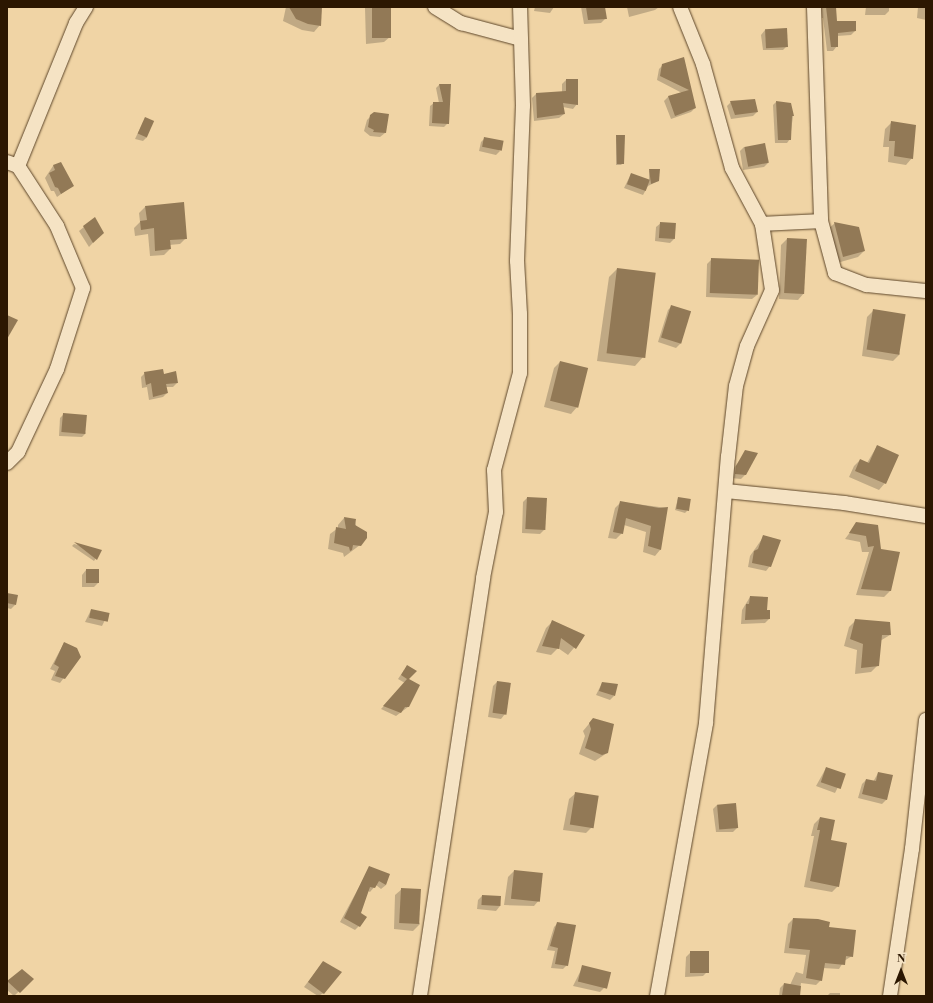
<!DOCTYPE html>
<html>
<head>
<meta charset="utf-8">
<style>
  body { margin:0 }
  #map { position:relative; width:933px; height:1003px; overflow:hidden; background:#f0d4a5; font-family:"Libre Bodoni",serif }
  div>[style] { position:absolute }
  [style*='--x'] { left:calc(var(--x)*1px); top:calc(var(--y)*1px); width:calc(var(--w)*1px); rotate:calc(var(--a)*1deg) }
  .shadow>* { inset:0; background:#0003 }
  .building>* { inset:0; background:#927956; transform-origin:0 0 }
  .roads { filter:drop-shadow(0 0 1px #5d462a) drop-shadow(0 0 1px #5d462a) }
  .minor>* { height:14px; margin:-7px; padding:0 7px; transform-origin:7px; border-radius:7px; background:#f5e3c4 }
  span { translate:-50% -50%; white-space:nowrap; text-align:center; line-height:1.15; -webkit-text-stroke:3.5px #f5e3c4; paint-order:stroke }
  .frame { position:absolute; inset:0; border:8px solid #2c1701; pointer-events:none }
  .north { position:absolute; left:881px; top:951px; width:40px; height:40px; -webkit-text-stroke:3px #f5e3c4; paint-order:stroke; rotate:0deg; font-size:11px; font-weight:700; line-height:16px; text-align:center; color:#2c1701 }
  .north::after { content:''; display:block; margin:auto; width:14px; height:18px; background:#2c1701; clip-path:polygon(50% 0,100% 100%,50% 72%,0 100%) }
</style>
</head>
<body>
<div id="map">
  <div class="shadow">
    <div style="clip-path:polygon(286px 7px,321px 7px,320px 25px,314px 32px,302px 30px,283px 21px)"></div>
    <div style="clip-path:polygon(390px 7px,391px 36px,384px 42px,366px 44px,365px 8px)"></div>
    <div style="clip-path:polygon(535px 7px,554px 7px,550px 13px,534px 11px)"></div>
    <div style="clip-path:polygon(581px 7px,604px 7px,606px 18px,601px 23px,584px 24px)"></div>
    <div style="clip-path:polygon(627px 7px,659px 7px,655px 10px,629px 17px)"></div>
    <div style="clip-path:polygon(819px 7px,835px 7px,836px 22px,855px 31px,851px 35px,837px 36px,837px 46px,833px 51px,827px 51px,823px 18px,819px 18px)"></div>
    <div style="clip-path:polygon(866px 7px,889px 7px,889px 11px,885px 15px,865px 15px)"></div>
    <div style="clip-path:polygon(918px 7px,926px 7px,926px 20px,917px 18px)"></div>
    <div style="clip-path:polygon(765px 30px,787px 46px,783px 50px,763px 50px,761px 35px)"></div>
    <div style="clip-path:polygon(684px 59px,695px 108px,691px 112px,671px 119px,664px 101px,668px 97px,682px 93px,657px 80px,659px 69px,663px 65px)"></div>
    <div style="clip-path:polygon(566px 80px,577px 104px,573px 109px,563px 107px,564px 114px,559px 118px,534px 121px,532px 98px,536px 94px,562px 92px,562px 84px)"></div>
    <div style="clip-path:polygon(439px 85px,450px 85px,448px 123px,444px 127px,429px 126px,430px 106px,434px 103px,439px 103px,436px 88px)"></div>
    <div style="clip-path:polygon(731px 102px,757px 112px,753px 116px,731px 119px,727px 106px)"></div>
    <div style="clip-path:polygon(776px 102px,793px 116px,790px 139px,787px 143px,775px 143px,773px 105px)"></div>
    <div style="clip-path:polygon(374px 113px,385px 133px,380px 137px,370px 136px,364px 131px,367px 120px)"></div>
    <div style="clip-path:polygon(145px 118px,147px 137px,143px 141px,135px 139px)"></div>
    <div style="clip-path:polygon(891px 123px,912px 158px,906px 165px,888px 162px,889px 147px,883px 147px,885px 129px)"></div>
    <div style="clip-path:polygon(616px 136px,623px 163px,621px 165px,616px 165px)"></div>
    <div style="clip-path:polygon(485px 138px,500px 151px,496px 155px,479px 151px,481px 142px)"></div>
    <div style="clip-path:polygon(744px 147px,768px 163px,764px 167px,743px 170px,740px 151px)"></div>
    <div style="clip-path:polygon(61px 164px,72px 186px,57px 197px,54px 191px,51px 191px,45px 178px,53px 166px)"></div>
    <div style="clip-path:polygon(649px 170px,658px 181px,648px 186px,643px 195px,624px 188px,631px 174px,649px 181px)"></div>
    <div style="clip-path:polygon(145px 207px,186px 238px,180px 244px,169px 245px,170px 249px,164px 255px,150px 256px,148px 234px,135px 236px,134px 228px,140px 222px,139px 213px)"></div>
    <div style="clip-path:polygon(661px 223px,674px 239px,670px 243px,655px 241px,656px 227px)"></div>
    <div style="clip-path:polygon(835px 223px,864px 251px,858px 257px,837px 263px,828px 229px)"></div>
    <div style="clip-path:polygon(84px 227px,102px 233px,89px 247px,79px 231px)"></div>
    <div style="clip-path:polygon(787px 239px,804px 293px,798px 300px,779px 299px,781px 245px)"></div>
    <div style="clip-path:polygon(712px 259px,757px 295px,752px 299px,706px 297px,707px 264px)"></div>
    <div style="clip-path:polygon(617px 269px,643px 357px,635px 366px,597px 361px,609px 277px)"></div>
    <div style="clip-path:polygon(672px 306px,690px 312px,680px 344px,676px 348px,658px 342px,668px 310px)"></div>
    <div style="clip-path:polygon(874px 310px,900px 354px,893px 361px,862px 356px,867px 317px)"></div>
    <div style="clip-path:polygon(560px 362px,577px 407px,571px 414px,544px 407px,554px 368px)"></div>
    <div style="clip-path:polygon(145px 373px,163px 375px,177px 383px,173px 387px,166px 387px,167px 393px,163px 397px,149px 400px,147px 387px,142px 388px,141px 377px)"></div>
    <div style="clip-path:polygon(64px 414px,86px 433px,82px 437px,59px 436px,60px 418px)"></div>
    <div style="clip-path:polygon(877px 446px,885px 483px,879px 490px,849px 477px,854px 466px,860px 460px,867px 463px)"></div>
    <div style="clip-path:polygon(746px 451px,745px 475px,741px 479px,731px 478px,732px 471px)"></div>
    <div style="clip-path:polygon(527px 498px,544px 530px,540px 534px,522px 533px,523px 502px)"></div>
    <div style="clip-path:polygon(678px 498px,687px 511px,685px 513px,675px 510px)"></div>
    <div style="clip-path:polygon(621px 502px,667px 508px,660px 550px,655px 556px,643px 552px,646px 532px,624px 525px,622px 533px,616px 539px,608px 538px,615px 508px)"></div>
    <div style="clip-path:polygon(344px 518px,355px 520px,360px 545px,344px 557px,343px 553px,328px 549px,330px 534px,338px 528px,338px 525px)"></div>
    <div style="clip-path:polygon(857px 523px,880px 550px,899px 553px,890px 591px,884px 597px,856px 595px,869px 552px,862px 552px,860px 542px,845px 539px)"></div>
    <div style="clip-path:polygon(764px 536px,770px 566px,766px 571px,748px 567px,750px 556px)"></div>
    <div style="clip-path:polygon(74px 544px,101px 551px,94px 561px,72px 546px)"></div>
    <div style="clip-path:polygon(86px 570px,98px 570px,98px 583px,94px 587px,82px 587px,82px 575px)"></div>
    <div style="clip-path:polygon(7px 594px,15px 605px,11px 609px,7px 608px)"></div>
    <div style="clip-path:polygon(750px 597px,766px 611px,769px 619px,765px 623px,741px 624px,742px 610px)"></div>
    <div style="clip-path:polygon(91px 610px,108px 614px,102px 626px,85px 622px)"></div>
    <div style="clip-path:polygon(856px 620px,890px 635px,880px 641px,878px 665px,871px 672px,855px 674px,857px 650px,844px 646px,849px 627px)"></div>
    <div style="clip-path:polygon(552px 622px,584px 636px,568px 655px,558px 648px,551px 655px,536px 652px,546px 628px)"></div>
    <div style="clip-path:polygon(64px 643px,80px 656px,60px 683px,51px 680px,55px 671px,50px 669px)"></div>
    <div style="clip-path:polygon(404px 670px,408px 679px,408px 707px,396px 716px,381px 709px,405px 683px,398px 679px)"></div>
    <div style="clip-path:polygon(497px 682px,505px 714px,501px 719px,488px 717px,493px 686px)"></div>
    <div style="clip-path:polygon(602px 683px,614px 696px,610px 700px,596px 695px)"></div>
    <div style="clip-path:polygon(593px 719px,607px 753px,595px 761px,579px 754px,585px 736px,583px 731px)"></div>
    <div style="clip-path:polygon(826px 768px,844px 775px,835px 793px,816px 786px)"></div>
    <div style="clip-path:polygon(878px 773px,892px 776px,886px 800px,882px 804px,858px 798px,862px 784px,866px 780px,873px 782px)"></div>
    <div style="clip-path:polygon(576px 793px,593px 826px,586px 833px,563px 830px,569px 799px)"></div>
    <div style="clip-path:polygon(717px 805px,737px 828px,733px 832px,716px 832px,713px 809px)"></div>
    <div style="clip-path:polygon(820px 818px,830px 841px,838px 886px,832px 892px,804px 887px,814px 836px,811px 836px,814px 824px)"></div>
    <div style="clip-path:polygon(370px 867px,386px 885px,381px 889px,376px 885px,370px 892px,368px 891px,359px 914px,359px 926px,355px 930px,340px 922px)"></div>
    <div style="clip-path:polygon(514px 871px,540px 899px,534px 906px,504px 905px,508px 877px)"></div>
    <div style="clip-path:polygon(402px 889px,420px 924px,413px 931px,394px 929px,395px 895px)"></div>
    <div style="clip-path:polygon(482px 896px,500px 906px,496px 911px,477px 909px,478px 900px)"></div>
    <div style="clip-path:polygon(793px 919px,828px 928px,852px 956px,844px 961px,839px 969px,823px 968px,821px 980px,816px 985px,801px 983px,799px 996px,779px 996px,780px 988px,784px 984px,790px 985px,796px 972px,803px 974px,806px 955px,784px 953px,788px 924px)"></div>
    <div style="clip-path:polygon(558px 923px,567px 965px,563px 969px,551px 968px,555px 951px,547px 950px,554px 927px)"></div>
    <div style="clip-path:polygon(691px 952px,707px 972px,703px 976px,685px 977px,686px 957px)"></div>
    <div style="clip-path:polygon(323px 962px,324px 993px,318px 996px,304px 987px)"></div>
    <div style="clip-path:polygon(583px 966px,604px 988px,600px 992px,573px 986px)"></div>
    <div style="clip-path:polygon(22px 970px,32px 979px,14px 996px,7px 990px,7px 982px)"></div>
    <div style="clip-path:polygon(830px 993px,840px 993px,840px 996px,827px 996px)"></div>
  </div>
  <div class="building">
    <div style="clip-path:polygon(289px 7px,322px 7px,321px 26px,308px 24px,296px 19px)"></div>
    <div style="left:372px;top:7px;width:19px;height:31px"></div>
    <div style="clip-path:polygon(586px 7px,605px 7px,607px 19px,588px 20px)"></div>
    <div style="clip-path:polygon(826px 7px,836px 7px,837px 21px,856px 21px,856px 31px,838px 33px,838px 47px,831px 47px)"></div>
    <div style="left:787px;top:28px;width:19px;height:22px;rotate:87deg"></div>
    <div style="clip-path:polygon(684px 57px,696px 108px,675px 116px,668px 96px,689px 90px,660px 76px,662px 64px)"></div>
    <div style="clip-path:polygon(566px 79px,578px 79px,578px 105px,563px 103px,565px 114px,537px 118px,536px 93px,566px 91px)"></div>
    <div style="clip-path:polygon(439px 84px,451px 84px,449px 124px,432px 123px,433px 102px,443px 102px)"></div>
    <div style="clip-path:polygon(755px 99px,758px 112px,735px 115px,730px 101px)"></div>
    <div style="clip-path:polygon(776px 101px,791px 103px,794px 116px,792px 116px,791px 140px,778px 140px)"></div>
    <div style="clip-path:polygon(374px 112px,389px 114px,386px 133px,373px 132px,374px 130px,368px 127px,370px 115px)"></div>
    <div style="left:145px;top:117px;width:10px;height:18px;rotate:24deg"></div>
    <div style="clip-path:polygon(891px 121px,916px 125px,913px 159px,894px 156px,895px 141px,889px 141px)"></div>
    <div style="clip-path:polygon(616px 135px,625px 135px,624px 164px,617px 164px)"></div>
    <div style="left:484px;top:137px;width:20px;height:10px;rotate:11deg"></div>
    <div style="left:765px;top:143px;width:20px;height:21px;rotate:79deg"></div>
    <div style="clip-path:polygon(61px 162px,74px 186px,61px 194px,58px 188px,55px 187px,49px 173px,55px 170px,53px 165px)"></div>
    <div style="clip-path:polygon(649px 169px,660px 169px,659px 181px,651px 184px)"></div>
    <div style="left:631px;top:173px;width:20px;height:12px;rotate:20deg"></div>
    <div style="clip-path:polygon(184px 202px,187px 239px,170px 240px,171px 249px,155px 251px,154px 228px,141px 230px,140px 221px,147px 220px,145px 206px)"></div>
    <div style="clip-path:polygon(95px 217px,104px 233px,93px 243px,83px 226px)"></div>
    <div style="left:660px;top:222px;width:16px;height:16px;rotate:4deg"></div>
    <div style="clip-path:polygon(834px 222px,859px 227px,865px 251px,843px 257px)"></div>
    <div style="left:787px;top:238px;width:20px;height:55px;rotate:3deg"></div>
    <div style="left:711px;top:258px;width:48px;height:35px;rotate:2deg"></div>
    <div style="left:617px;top:268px;width:39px;height:86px;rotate:7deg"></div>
    <div style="left:671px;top:305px;width:21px;height:34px;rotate:17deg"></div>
    <div style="left:873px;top:309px;width:33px;height:41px;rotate:9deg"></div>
    <div style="clip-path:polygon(7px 315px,18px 320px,7px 339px)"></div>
    <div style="left:560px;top:361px;width:29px;height:41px;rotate:14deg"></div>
    <div style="clip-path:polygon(163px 369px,164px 374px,176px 371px,178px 383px,166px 384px,168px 393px,153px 397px,151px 383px,146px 385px,144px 372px)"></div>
    <div style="left:63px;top:413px;width:24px;height:19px;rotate:5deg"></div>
    <div style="clip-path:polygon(877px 445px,899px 455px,886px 484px,855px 471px,860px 459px,869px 463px)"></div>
    <div style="clip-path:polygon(745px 450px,758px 453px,746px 475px,735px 474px,736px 466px)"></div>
    <div style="left:527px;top:497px;width:20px;height:32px;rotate:3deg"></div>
    <div style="left:678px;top:497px;width:13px;height:12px;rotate:9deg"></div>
    <div style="clip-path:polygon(620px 501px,659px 508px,668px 507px,661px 550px,648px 546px,651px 526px,626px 518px,623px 534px,613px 532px)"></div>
    <div style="clip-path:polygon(344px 517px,356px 519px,355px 525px,367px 532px,367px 538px,361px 546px,353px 545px,352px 550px,350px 551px,349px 547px,334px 543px,336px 527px,346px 529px)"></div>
    <div style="clip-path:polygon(856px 522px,878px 525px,881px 549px,900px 552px,891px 591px,861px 589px,874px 546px,868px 547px,866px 536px,849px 533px)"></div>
    <div style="clip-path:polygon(763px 535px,781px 540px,771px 567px,752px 563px,754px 551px,758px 549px)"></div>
    <div style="clip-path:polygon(74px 542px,102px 550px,97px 560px)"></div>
    <div style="left:86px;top:569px;width:13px;height:14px"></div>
    <div style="clip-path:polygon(7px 593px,18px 595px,16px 605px,7px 603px)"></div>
    <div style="clip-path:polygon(750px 596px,768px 597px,767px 610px,770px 610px,770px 619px,745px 620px,746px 604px,749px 604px)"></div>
    <div style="left:91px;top:609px;width:19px;height:9px;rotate:12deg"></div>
    <div style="clip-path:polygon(855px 619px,890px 622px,891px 635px,882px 635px,879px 666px,861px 668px,863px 644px,850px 639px)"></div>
    <div style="clip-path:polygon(552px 620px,585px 635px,576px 649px,561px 638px,559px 649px,542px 646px)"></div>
    <div style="clip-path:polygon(64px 642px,77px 648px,81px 657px,65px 679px,55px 676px,59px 667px,54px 664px)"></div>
    <div style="clip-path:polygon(407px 665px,417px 671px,409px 679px,420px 685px,409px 707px,405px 707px,401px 713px,383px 706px,407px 679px,401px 675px)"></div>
    <div style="left:497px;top:681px;width:14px;height:32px;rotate:8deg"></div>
    <div style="clip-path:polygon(602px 682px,618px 684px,615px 696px,599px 691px)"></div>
    <div style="clip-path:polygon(593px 718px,614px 724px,608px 753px,602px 755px,585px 748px,591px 729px,589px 723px)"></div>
    <div style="left:826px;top:767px;width:21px;height:16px;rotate:19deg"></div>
    <div style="clip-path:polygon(878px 772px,893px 775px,887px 800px,862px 794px,866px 779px,876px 781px)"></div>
    <div style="left:575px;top:792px;width:24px;height:33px;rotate:9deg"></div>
    <div style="left:736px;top:803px;width:25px;height:19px;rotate:85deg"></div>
    <div style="clip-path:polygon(820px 817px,835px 820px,831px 840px,847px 843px,839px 887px,810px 881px,820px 830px,817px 830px)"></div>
    <div style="clip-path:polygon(369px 866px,390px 874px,386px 885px,379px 881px,375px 888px,370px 887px,361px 913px,367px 917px,360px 927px,344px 918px)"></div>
    <div style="left:514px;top:870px;width:29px;height:29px;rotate:6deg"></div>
    <div style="left:401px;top:888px;width:20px;height:35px;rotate:3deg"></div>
    <div style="left:482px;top:895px;width:19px;height:10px;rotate:3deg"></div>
    <div style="clip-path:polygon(793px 918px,818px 919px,830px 922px,829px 927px,856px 930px,853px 957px,846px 956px,845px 965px,825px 963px,822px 981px,806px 978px,810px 950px,789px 948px)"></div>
    <div style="clip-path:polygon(557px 922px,576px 925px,568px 966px,555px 964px,558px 948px,550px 946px)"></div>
    <div style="left:690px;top:951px;width:19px;height:22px"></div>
    <div style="clip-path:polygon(323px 961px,342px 972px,324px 994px,308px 982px)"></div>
    <div style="left:582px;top:965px;width:30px;height:17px;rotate:14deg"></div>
    <div style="clip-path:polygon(22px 969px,34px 979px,20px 993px,7px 981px)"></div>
    <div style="clip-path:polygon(784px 983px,801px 986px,800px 996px,782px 995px)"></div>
  </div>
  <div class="roads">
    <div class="minor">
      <div style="--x:435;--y:7;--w:31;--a:32"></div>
      <div style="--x:461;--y:23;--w:62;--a:14.9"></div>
      <div style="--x:814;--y:7;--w:214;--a:88.1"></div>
      <div style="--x:821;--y:221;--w:54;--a:74.9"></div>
      <div style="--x:835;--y:273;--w:34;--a:21"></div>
      <div style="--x:867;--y:285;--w:59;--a:5.8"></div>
      <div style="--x:7;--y:162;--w:12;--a:20"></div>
      <div style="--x:18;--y:166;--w:154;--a:-67.9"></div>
      <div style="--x:76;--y:23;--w:19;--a:-58"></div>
      <div style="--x:762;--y:224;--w:59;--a:-2.9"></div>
      <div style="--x:7;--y:463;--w:16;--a:-45"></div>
      <div style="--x:18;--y:452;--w:92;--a:-64.8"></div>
      <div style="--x:57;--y:369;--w:85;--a:-72.2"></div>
      <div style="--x:83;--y:288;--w:67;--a:-112.8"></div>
      <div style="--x:57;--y:226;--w:72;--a:-123"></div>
      <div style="--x:726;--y:491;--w:119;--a:5.8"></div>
      <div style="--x:844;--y:503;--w:83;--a:9"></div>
      <div style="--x:420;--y:996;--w:423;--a:-81.4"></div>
      <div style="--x:483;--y:578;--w:67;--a:-78.9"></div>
      <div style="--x:496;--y:512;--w:42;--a:-92.7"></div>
      <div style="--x:494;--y:470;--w:100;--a:-75"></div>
      <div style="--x:520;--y:373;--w:59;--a:-90"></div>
      <div style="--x:520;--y:314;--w:53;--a:-93.2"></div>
      <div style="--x:517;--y:261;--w:155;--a:-87.8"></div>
      <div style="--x:523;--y:106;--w:99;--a:-91.7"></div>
      <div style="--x:657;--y:996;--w:277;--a:-79.8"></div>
      <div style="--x:706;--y:723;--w:267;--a:-85.3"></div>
      <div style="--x:728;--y:457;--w:71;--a:-83.6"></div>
      <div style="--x:736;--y:386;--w:41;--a:-74.6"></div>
      <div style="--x:747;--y:346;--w:61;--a:-65.9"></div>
      <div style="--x:772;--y:290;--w:67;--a:-98.6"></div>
      <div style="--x:762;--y:224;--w:64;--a:-118.2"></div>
      <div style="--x:732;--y:168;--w:108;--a:-105.6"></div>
      <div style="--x:703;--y:64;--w:61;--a:-112"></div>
      <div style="--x:890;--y:996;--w:149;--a:-81.5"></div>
      <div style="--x:912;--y:849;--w:130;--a:-83.8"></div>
    </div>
  </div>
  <div class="frame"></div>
  <div class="north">N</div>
</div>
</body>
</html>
